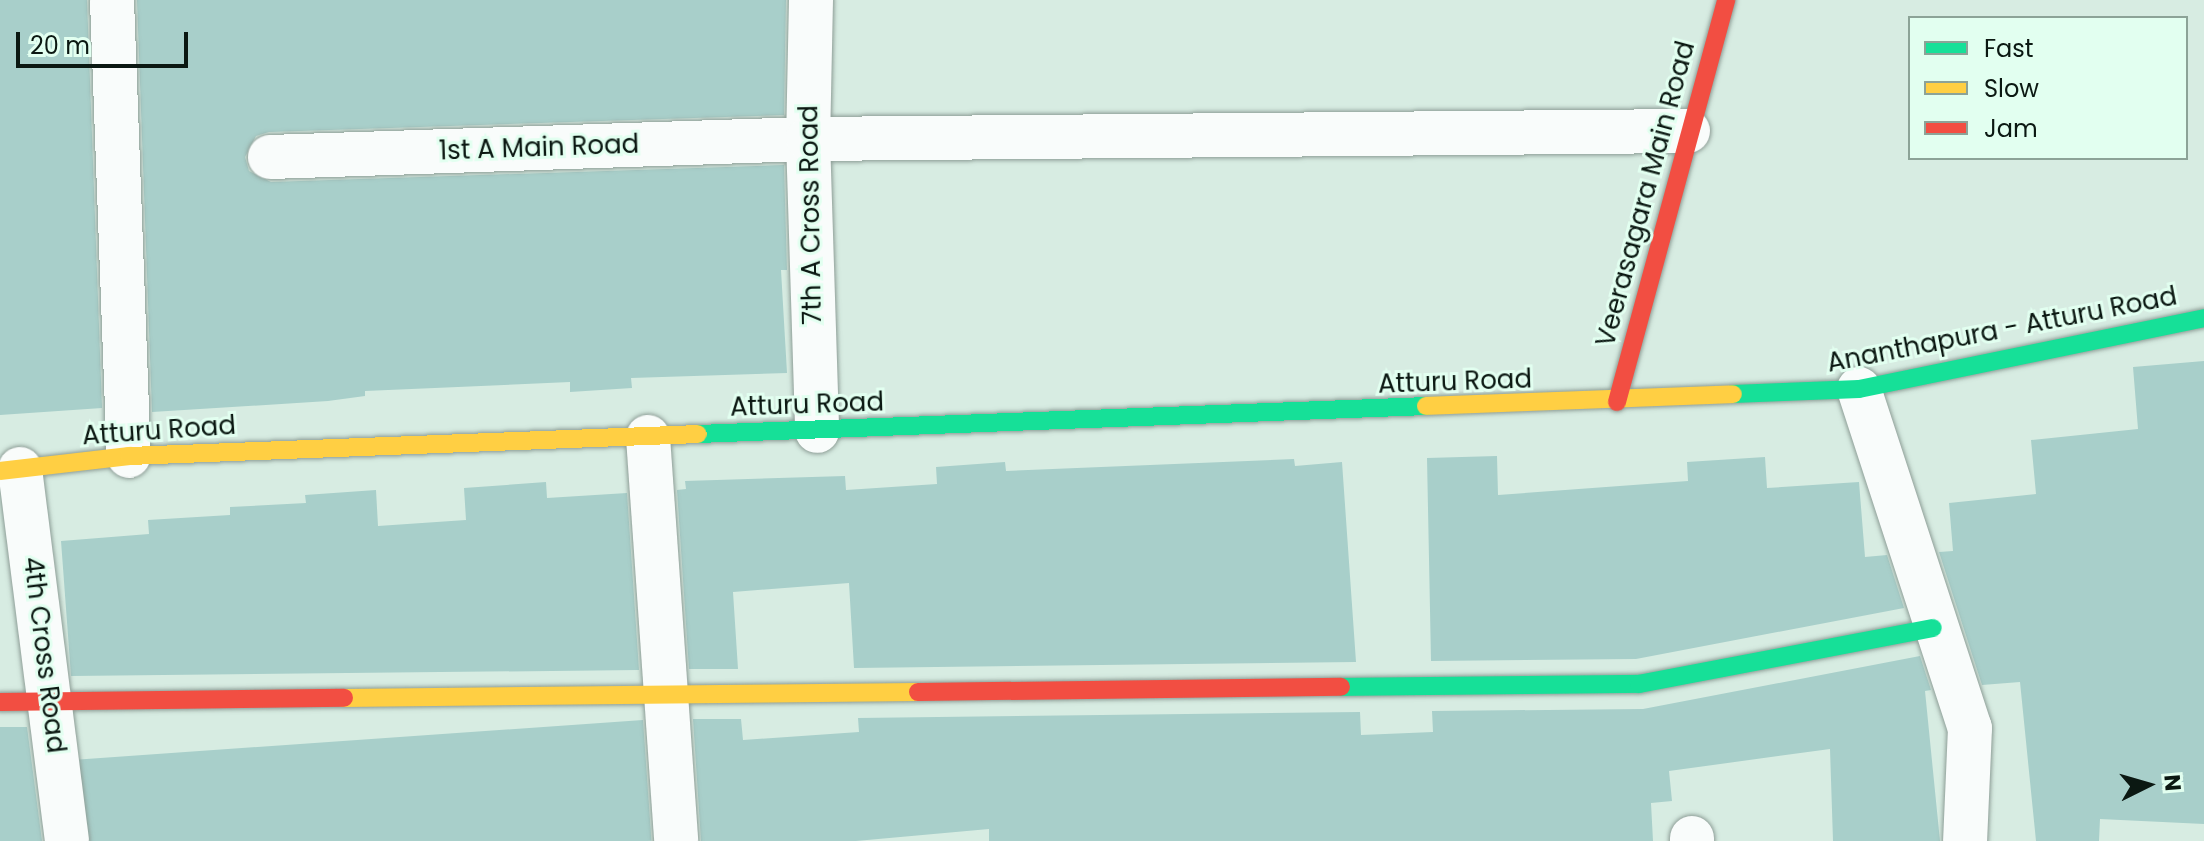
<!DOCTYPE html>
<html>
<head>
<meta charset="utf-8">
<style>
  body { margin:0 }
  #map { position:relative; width:2204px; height:841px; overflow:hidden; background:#d7ece2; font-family:Poppins,sans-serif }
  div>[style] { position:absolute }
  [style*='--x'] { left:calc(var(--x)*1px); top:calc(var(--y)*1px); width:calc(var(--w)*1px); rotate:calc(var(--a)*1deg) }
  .building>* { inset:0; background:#a8cfca; transform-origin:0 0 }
  .roads { filter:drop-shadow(0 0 2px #8e9e97) drop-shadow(0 0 2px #8e9e97) }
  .street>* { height:44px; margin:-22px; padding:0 22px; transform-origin:22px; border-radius:22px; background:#f9fcfb }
  .fast>* { height:18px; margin:-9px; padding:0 9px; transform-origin:9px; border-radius:9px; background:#16e098 }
  .slow>* { height:18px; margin:-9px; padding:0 9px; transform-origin:9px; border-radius:9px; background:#ffcf43 }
  .jam>* { height:18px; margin:-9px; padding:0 9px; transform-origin:9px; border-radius:9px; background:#f24e42 }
  span { translate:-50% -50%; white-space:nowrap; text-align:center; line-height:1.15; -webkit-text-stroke:6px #e2fff0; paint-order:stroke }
  .street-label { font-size:26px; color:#0b1812 }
  .legend { position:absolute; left:1908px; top:16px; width:280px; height:144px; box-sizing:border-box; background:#e2fff0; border:2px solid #8ca397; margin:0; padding:10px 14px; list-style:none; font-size:24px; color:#0b1812 }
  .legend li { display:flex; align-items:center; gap:16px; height:40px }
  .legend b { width:40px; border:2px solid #8ca397 }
  .north { position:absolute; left:2108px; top:745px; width:80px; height:80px; -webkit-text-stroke:6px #e2fff0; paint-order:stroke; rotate:85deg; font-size:22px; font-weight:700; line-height:32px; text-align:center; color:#0b1812 }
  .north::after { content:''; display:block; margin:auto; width:28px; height:36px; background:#0b1812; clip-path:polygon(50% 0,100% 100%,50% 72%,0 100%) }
  .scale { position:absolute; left:16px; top:32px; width:172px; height:36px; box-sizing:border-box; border:4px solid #0b1812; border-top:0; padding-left:10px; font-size:24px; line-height:28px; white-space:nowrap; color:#0b1812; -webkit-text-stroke:6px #e2fff0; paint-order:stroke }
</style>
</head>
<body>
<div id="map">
  <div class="building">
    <div style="clip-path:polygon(0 0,87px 0,102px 408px,0 415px)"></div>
    <div style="clip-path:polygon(137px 0,786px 0,784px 115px,269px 132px,256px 136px,245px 157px,249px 171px,271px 182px,784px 165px,787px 270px,781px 270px,787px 373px,631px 378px,632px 388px,570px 392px,570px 382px,365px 391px,365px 396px,328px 401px,152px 412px)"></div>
    <div style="clip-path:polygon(2204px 361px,2204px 824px,2100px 819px,2099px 841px,2036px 841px,2020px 682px,1982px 685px,1939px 552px,1953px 551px,1949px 503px,2036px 494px,2031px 440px,2138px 429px,2133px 367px)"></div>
    <div style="clip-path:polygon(1497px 456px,1498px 495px,1688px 481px,1687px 462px,1765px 457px,1767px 488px,1859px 482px,1865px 557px,1887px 555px,1904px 608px,1636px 659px,1431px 661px,1427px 458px)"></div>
    <div style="clip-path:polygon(1294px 459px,1295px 466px,1342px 462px,1356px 662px,854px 668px,849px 583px,733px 592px,738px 669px,689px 669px,677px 490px,686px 489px,685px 481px,845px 476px,846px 490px,937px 484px,936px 467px,1005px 462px,1006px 471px)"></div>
    <div style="clip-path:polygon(546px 482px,547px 498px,627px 493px,639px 670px,71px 676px,61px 541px,149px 534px,148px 520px,230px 515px,230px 507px,306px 503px,305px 495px,376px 490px,378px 526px,466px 520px,464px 488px)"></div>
    <div style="clip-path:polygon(1920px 656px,1931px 690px,1925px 691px,1940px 841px,1833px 841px,1830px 749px,1669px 771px,1672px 801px,1651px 803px,1653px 841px,989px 841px,989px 829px,856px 841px,701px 841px,693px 719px,741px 719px,743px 740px,859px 732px,858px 718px,1360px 712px,1361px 735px,1433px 732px,1432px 711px,1643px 709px)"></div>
    <div style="left:643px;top:720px;width:121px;height:565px;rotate:86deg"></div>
    <div style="clip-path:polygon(0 727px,27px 727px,42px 841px,0 841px)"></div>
  </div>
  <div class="roads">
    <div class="street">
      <div style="--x:112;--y:0;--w:456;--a:87.9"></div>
      <div style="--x:811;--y:0;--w:139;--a:91.2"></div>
      <div style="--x:808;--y:139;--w:292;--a:88.2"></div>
      <div style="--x:270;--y:157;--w:538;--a:-1.92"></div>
      <div style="--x:808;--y:139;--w:880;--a:-0.52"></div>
      <div style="--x:1859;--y:389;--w:357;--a:71.9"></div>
      <div style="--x:1970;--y:728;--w:113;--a:92.5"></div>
      <div style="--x:648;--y:437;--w:405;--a:86"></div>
      <div style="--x:20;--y:469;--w:375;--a:82.8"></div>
      <div style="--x:1692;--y:841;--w:3;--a:-90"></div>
    </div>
    <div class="fast">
      <div style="--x:1733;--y:394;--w:126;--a:-2.3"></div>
      <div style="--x:1859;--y:389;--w:352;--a:-11.6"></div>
      <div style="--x:698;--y:434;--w:729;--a:-2.2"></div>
      <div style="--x:1341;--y:687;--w:298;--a:-0.6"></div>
      <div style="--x:1639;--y:684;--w:299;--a:-10.8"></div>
    </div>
    <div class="slow">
      <div style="--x:1426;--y:406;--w:307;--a:-2.2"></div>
      <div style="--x:0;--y:471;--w:130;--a:-6.6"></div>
      <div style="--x:129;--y:456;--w:569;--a:-2.21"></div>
      <div style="--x:344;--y:698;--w:574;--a:-0.6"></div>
    </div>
    <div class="jam">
      <div style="--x:1617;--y:402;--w:417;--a:-74.8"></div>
      <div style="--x:918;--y:692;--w:423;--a:-0.7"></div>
      <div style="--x:0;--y:702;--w:344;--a:-0.7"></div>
    </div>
  </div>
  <div class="street-label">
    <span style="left:539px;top:148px;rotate:-2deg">1st A Main Road</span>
    <span style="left:1646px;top:194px;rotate:-75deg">Veerasagara Main Road</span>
    <span style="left:811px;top:215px;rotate:-91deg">7th A Cross Road</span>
    <span style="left:2002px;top:330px;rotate:-11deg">Ananthapura - Atturu Road</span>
    <span style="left:1455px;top:382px;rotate:-2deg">Atturu Road</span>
    <span style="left:807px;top:405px;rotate:-2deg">Atturu Road</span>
    <span style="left:159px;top:431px;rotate:-4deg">Atturu Road</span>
    <span style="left:44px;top:655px;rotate:83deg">4th Cross Road</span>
  </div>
  <ul class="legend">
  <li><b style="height:10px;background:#16e098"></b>Fast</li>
  <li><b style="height:10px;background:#ffcf43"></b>Slow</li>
  <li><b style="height:10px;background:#f24e42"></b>Jam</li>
  </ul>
  <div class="north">N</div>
  <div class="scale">20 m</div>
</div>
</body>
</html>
